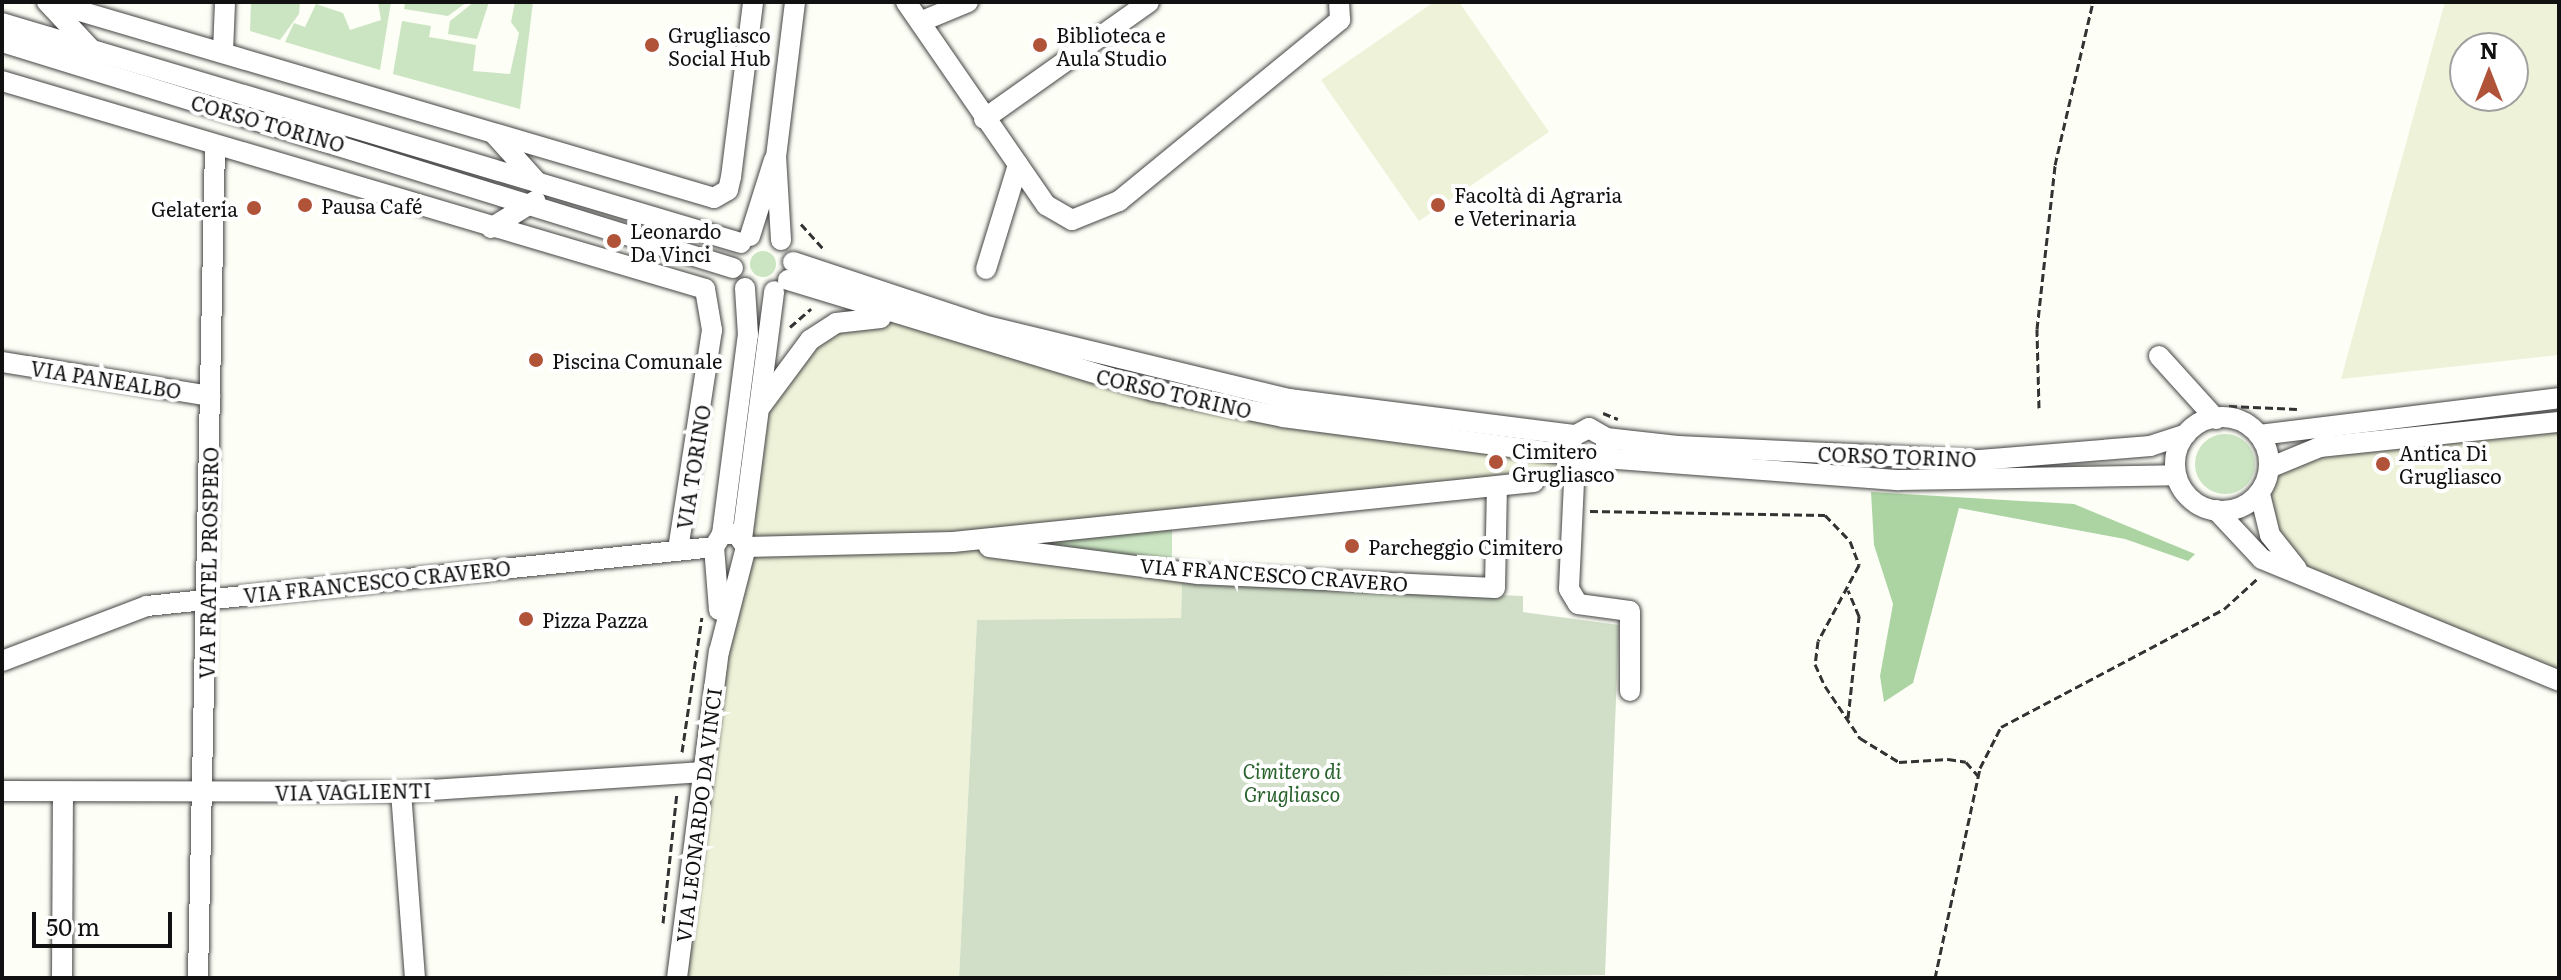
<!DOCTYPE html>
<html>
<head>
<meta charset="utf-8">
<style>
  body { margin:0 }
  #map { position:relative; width:2561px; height:980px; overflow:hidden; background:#fdfef6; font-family:Literata,serif }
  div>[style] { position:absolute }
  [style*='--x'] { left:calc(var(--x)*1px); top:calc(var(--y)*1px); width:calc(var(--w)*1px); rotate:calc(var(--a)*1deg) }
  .farmland>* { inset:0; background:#edf2d8 }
  .green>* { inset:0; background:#cbe5c2 }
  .round { border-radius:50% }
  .forest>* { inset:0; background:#acd4a3 }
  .cemetery>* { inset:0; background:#d1dfc8 }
  .path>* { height:3px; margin-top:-1.5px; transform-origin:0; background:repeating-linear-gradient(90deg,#333 0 8px,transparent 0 12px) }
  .roads { filter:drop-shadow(0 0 2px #444) drop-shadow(0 0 2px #444) }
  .minor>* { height:20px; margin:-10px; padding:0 10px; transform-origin:10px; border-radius:10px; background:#fff }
  .minor>.ring { margin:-10px; padding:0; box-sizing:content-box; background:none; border:20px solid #fff; border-radius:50% }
  .dots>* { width:22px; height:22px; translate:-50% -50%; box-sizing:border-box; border:4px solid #fff; border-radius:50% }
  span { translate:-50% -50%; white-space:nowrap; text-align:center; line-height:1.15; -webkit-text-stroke:8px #fff; paint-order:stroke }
  .poi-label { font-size:20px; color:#111 }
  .left { translate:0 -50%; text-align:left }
  .right { translate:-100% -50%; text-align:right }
  .street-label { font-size:20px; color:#111 }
  .park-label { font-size:20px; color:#28622b; font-style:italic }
  .frame { position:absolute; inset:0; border:4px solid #111; pointer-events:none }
  .north { position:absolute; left:2449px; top:32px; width:80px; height:80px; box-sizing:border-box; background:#fff; border:2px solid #a0a0a0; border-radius:50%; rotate:0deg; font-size:22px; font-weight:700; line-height:32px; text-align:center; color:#111 }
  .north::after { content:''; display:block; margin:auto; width:28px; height:36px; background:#b15339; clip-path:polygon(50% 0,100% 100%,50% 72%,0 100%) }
  .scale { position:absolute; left:32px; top:912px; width:140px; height:36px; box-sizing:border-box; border:4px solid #111; border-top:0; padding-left:10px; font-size:24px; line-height:28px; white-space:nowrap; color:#111; -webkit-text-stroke:6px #fff; paint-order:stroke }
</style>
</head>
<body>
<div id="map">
  <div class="farmland">
    <div style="clip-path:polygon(1434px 2px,1459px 2px,1549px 132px,1419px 221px,1321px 80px)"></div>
    <div style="clip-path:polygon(evenodd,2445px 2px,2559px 2px,2559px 355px,2341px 379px,2445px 2px,2465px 48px,2513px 48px,2513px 96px,2465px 96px,2465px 48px)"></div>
    <div style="clip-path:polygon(883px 319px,1154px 391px,1575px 461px,1534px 482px,958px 542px,1198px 574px,1182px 582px,1181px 618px,977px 620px,959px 978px,677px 978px,756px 415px,810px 340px)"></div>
    <div style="clip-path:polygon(2559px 422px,2559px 681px,2305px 578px,2282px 554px,2260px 494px,2269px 468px,2307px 451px)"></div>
  </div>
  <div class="green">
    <div style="clip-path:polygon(251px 2px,300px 2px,299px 14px,280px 40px,250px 31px)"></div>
    <div style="clip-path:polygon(378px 2px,391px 2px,380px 70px,285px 42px,294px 23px,305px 27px,316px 4px,343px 13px,350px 30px,381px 20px)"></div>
    <div style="clip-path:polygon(405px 2px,467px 2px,448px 16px,404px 9px)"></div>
    <div style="clip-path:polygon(474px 2px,489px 2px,477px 39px,448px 34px,450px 21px)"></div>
    <div style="clip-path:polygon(515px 2px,533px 2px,520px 109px,393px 74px,402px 21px,431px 26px,429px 37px,476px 45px,473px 71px,510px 74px,519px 33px,511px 22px)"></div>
    <div class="round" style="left:750px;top:251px;width:26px;height:26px"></div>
    <div class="round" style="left:2195px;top:434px;width:60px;height:60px"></div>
    <div style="clip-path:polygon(1172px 524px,1172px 563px,1029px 541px)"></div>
  </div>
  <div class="forest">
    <div style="clip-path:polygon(1871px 492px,2074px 504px,2195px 554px,2188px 561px,2125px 539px,1959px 508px,1913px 683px,1884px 702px,1880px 676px,1893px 604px,1874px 545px)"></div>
  </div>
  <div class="cemetery">
    <div style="clip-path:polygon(1182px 582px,1523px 596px,1523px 612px,1619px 625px,1605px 975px,959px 978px,977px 620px,1181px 618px)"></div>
  </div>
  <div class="path">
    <div style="--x:801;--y:224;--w:36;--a:48"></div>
    <div style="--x:790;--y:327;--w:28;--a:-41"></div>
    <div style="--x:2229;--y:406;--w:68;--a:2.5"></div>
    <div style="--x:2039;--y:408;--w:79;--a:-91.5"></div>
    <div style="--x:2037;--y:329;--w:165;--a:-83.7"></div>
    <div style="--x:2055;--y:165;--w:167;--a:-76.9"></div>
    <div style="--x:1603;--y:413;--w:16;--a:22"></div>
    <div style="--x:1590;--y:511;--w:235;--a:1"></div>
    <div style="--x:1825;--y:515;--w:36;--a:46"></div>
    <div style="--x:1850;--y:541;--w:26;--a:69"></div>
    <div style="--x:1859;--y:565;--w:86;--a:118.3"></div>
    <div style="--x:1818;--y:641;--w:23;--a:97"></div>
    <div style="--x:1815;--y:664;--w:24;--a:66"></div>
    <div style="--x:1825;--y:686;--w:63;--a:56.1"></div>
    <div style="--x:1860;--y:738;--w:46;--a:31.6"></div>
    <div style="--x:1899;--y:762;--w:49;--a:-3.5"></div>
    <div style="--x:1948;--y:759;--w:18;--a:9"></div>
    <div style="--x:1966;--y:762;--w:18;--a:49"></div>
    <div style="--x:1848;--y:718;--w:103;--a:-83.8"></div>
    <div style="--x:1859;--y:616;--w:28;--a:-113"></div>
    <div style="--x:682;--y:752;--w:136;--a:-81.6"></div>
    <div style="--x:663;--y:923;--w:132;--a:-83.9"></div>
    <div style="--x:1935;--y:978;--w:215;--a:-77.9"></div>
    <div style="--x:1980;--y:768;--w:46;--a:-62.9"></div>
    <div style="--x:2001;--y:727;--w:252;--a:-27.9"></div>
    <div style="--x:2224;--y:609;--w:47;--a:-42.4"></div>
  </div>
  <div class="roads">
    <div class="minor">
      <div style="--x:47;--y:2;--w:63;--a:46.9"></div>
      <div style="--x:49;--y:2;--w:693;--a:16.42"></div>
      <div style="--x:714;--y:198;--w:16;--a:-30"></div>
      <div style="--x:728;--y:190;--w:13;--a:-77"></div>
      <div style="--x:731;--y:177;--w:176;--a:-82.8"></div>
      <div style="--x:906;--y:2;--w:247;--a:55.4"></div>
      <div style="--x:1046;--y:205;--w:30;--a:30"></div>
      <div style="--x:1072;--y:220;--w:51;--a:-22"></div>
      <div style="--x:1119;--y:201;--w:286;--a:-39.3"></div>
      <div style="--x:1340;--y:20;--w:18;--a:-93"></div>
      <div style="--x:920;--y:22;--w:52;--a:-22.6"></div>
      <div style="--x:2;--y:23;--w:771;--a:16.58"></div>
      <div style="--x:2;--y:42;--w:765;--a:17.18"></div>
      <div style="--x:223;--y:52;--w:50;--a:-87.7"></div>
      <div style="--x:2;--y:81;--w:733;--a:16.48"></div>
      <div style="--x:705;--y:289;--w:42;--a:80.3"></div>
      <div style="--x:712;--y:330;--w:223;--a:98.8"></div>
      <div style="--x:984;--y:119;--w:202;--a:-35.3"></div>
      <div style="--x:494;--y:134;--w:66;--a:48.1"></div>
      <div style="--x:491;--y:228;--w:52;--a:-31.5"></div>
      <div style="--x:750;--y:236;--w:80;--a:-72.5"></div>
      <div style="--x:781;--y:240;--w:83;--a:-93.4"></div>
      <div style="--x:776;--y:157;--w:156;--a:-83"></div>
      <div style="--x:793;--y:262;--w:200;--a:18.3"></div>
      <div style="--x:983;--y:325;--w:315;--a:13.6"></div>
      <div style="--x:1289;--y:399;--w:287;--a:7.2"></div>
      <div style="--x:986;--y:269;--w:109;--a:-72.9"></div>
      <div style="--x:788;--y:280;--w:382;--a:16.9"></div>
      <div style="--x:1154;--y:391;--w:132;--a:11.4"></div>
      <div style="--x:1283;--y:417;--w:290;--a:7.5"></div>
      <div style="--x:2159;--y:356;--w:85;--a:47.9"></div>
      <div style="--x:2;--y:362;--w:211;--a:9.3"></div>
      <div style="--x:761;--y:406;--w:82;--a:-53.4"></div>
      <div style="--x:810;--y:340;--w:31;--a:-33"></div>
      <div style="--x:836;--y:323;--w:45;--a:-6.3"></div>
      <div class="ring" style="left:2175px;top:417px;width:74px;height:74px"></div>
      <div style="--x:2259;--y:435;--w:302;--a:-7"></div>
      <div style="--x:1606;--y:438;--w:17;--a:90"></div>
      <div style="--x:1606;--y:455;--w:14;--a:135"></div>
      <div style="--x:1596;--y:465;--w:14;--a:180"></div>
      <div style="--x:1582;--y:465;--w:15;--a:-138"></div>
      <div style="--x:1571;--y:455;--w:18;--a:-87"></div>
      <div style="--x:1572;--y:437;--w:19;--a:-28"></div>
      <div style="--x:1589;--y:428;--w:20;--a:30"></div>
      <div style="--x:1606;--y:438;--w:72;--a:6.3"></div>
      <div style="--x:1678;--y:446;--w:302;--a:2.7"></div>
      <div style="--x:1980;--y:460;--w:171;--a:-4.7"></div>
      <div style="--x:2150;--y:446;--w:38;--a:-18"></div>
      <div style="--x:1604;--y:458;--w:296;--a:4.3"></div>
      <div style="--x:1899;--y:480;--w:277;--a:-1"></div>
      <div style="--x:1575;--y:461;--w:128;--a:92.7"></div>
      <div style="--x:1569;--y:589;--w:17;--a:59"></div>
      <div style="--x:1578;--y:604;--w:52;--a:7.7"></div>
      <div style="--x:1630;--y:611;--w:80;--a:90"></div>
      <div style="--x:2269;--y:468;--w:55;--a:-22.4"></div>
      <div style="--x:2320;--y:447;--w:240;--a:-6"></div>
      <div style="--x:2260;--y:494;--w:42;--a:76.3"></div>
      <div style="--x:2270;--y:535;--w:43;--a:51.5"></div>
      <div style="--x:2216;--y:510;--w:67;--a:46.8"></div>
      <div style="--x:2262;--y:559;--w:321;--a:22.3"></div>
      <div style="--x:742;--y:539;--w:250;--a:-82.6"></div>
      <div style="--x:746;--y:547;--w:207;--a:-1.4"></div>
      <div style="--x:953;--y:542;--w:584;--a:-5.9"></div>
      <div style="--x:989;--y:547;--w:211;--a:7.4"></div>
      <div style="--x:1198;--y:574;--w:297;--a:2.7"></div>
      <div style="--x:1495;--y:588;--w:102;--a:-88.9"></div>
      <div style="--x:719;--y:610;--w:63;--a:-94.5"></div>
      <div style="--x:714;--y:547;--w:15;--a:-58"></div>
      <div style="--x:722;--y:534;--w:201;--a:-82.6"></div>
      <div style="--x:748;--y:335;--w:47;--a:-93.7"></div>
      <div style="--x:2;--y:661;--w:155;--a:-20.8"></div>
      <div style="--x:147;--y:606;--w:570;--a:-5.94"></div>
      <div style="--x:2;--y:791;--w:399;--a:0.1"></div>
      <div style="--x:401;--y:792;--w:303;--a:-3.8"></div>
      <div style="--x:401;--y:792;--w:187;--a:85.7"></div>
      <div style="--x:62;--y:978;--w:186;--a:-89.7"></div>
      <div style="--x:198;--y:978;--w:829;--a:-88.83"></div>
      <div style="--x:677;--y:978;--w:329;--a:-82.7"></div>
      <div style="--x:719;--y:652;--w:108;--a:-75.6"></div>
      <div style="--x:746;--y:547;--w:16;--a:-125"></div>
      <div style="--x:737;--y:534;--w:15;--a:180"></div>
    </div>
  </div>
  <div class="dots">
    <div style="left:652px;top:45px;background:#b15339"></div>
    <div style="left:1040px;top:45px;background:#b15339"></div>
    <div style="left:305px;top:205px;background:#b15339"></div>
    <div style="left:1438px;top:205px;background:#b15339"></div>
    <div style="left:254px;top:208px;background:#b15339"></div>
    <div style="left:614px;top:241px;background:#b15339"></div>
    <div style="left:536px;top:360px;background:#b15339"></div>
    <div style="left:1496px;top:462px;background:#b15339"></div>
    <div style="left:2383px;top:464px;background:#b15339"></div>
    <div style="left:1352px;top:546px;background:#b15339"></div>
    <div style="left:526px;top:619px;background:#b15339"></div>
  </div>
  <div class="poi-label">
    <span class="left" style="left:668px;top:46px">Grugliasco<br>Social Hub</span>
    <span class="left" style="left:1056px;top:46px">Biblioteca e<br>Aula Studio</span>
    <span class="left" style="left:1454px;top:206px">Facoltà di Agraria<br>e Veterinaria</span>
    <span class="left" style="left:321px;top:205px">Pausa Café</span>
    <span class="right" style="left:238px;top:208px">Gelateria</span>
    <span class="left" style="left:630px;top:242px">Leonardo<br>Da Vinci</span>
    <span class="left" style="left:552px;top:360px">Piscina Comunale</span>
    <span class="left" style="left:1512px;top:462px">Cimitero<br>Grugliasco</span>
    <span class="left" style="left:2399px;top:464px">Antica Di<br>Grugliasco</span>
    <span class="left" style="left:1368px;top:546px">Parcheggio Cimitero</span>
    <span class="left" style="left:542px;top:619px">Pizza Pazza</span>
  </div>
  <div class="street-label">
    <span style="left:268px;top:123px;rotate:16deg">CORSO TORINO</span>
    <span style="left:106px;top:379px;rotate:9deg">VIA PANEALBO</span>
    <span style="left:1174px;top:393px;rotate:13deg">CORSO TORINO</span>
    <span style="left:1897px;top:456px;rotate:2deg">CORSO TORINO</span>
    <span style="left:693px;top:467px;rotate:-81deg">VIA TORINO</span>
    <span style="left:208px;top:563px;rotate:-89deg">VIA FRATEL PROSPERO</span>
    <span style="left:1274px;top:574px;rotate:4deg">VIA FRANCESCO CRAVERO</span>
    <span style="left:377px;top:581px;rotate:-6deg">VIA FRANCESCO CRAVERO</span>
    <span style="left:353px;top:791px;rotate:-1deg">VIA VAGLIENTI</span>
    <span style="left:698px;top:815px;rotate:-83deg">VIA LEONARDO DA VINCI</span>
  </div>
  <div class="park-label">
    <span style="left:1292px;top:782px">Cimitero di<br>Grugliasco</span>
  </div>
  <div class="frame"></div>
  <div class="north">N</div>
  <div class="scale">50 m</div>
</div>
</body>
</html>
